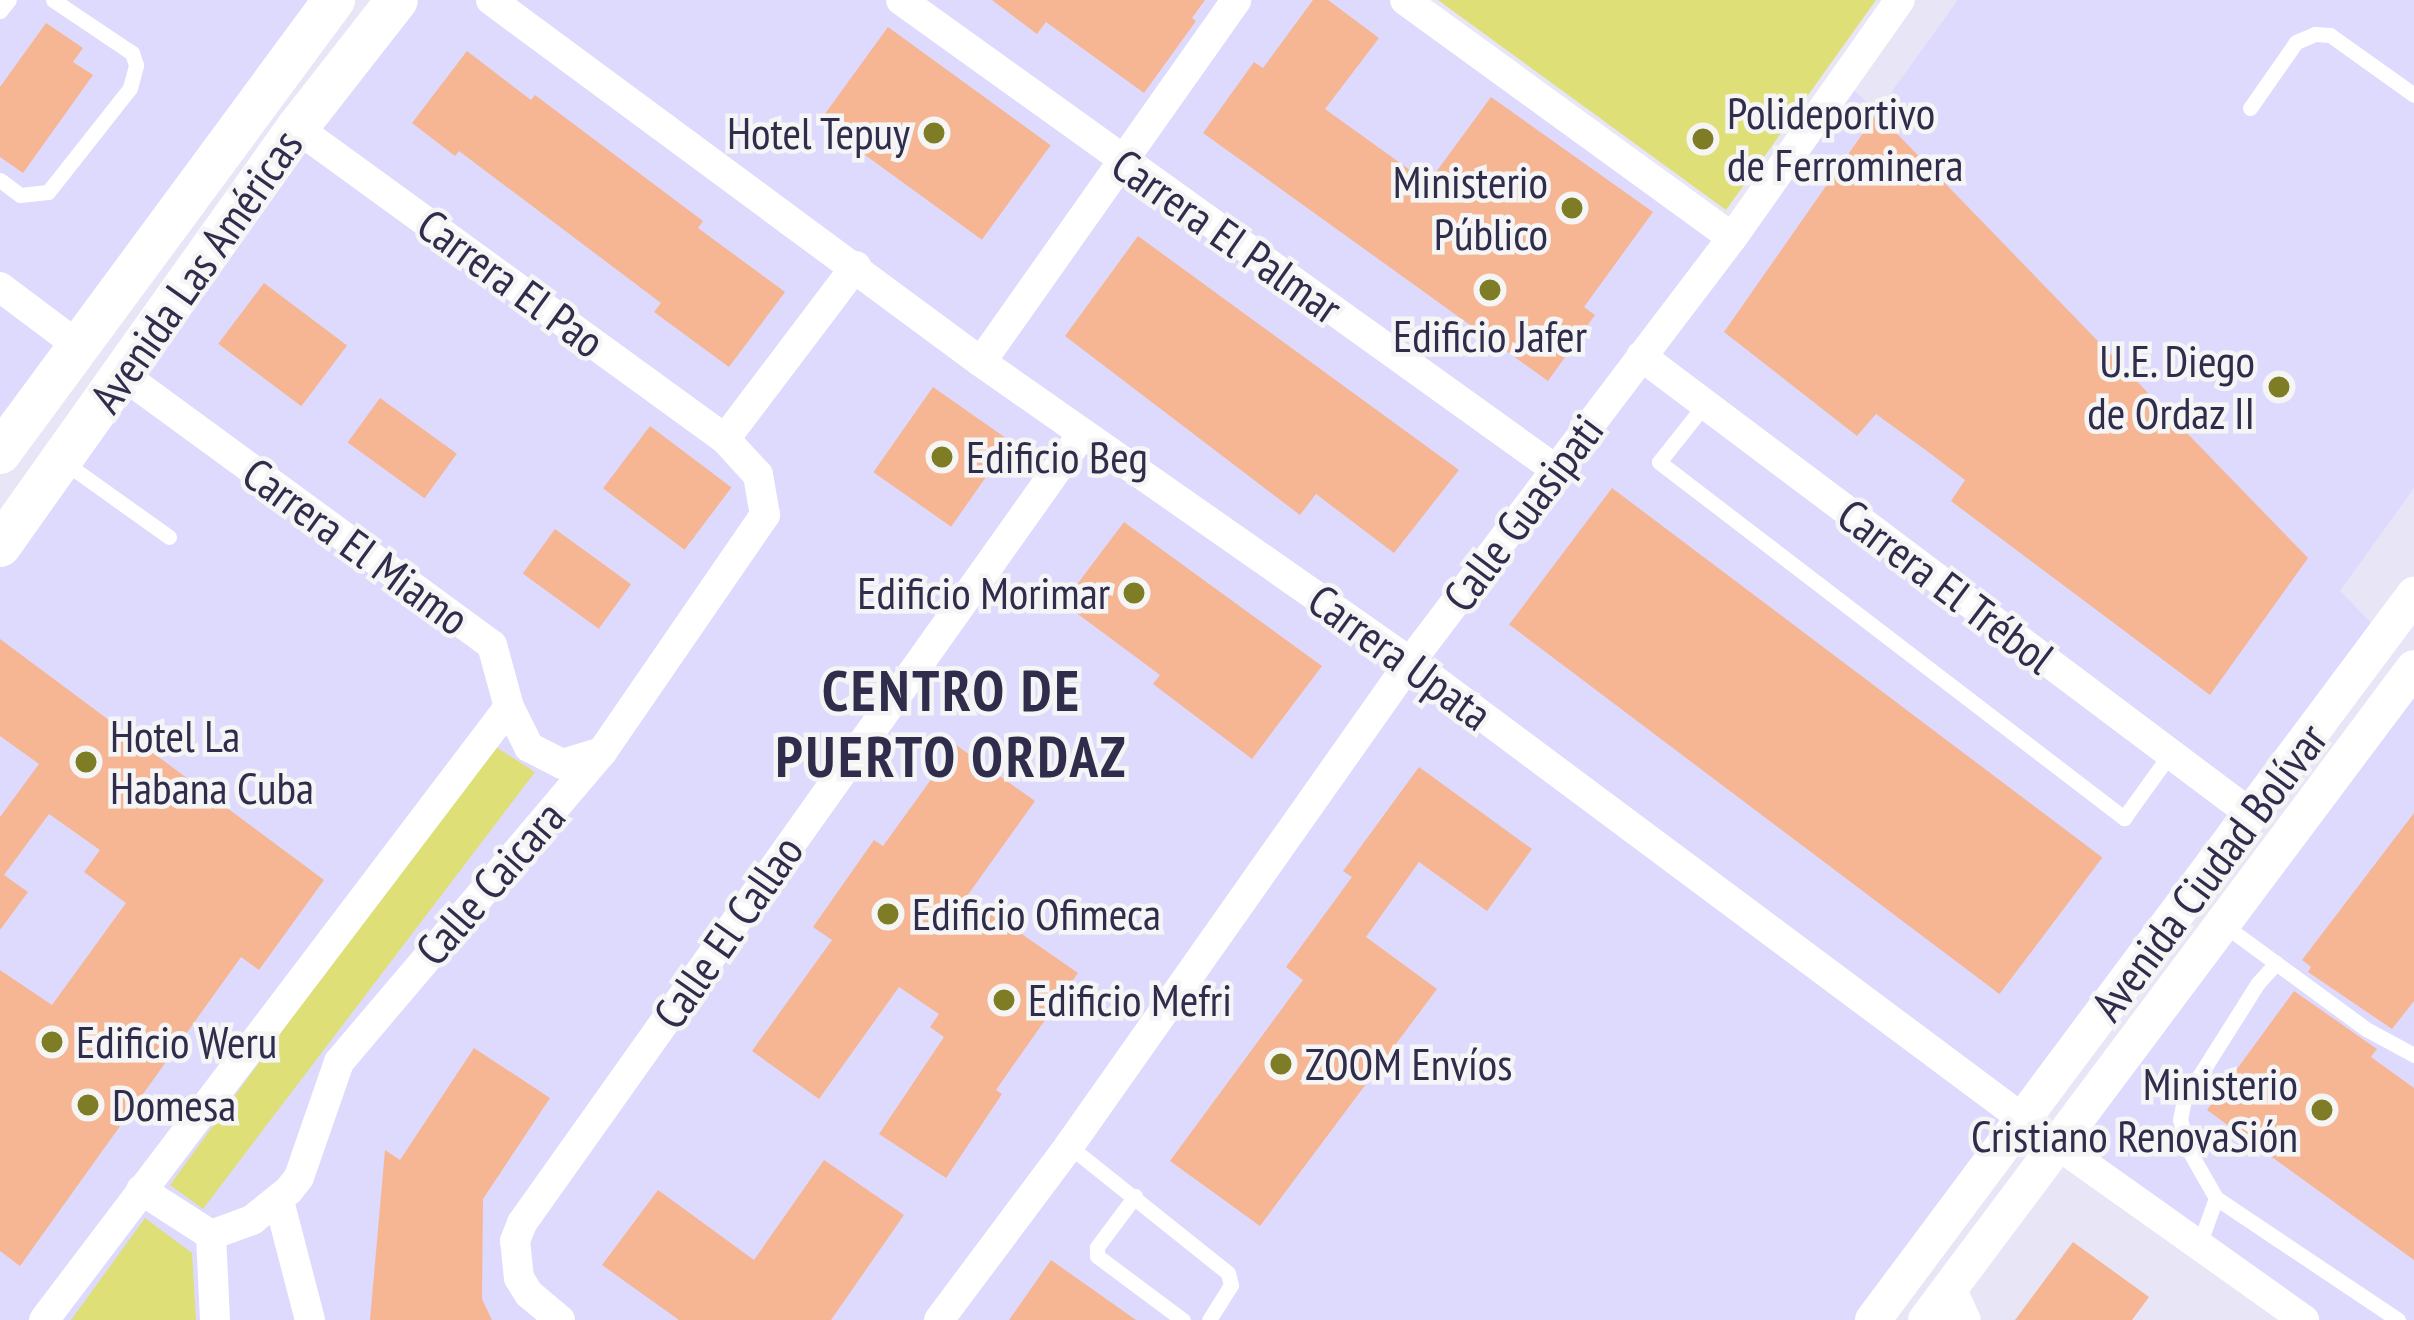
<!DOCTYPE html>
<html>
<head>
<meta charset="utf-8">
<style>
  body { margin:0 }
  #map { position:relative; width:2414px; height:1320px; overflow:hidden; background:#e7e5f6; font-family:"PT Sans Narrow",sans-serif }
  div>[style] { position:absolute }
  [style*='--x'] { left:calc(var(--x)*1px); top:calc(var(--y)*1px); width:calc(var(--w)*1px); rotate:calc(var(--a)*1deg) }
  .built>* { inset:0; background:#dddafd }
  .green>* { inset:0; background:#dedf77 }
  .building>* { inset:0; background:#f6b694; transform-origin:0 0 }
  .service>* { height:15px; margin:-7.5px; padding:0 7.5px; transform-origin:7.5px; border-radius:7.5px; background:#fff }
  .minor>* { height:30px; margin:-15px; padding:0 15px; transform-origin:15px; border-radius:15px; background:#fff }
  .tertiary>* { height:36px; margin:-18px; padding:0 18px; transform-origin:18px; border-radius:18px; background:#fff }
  .secondary>* { height:42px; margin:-21px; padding:0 21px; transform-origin:21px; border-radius:21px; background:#fff }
  .dots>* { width:33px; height:33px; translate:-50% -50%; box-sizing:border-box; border:6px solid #f5f5f5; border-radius:50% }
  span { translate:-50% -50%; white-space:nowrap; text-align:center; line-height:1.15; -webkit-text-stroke:9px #f5f5f5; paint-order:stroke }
  .poi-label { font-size:45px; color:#302c4b }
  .left { translate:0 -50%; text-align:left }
  .right { translate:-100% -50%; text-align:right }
  .street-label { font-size:45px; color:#302c4b }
  .district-label { font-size:57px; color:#302c4b; font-weight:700; letter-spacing:3px }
</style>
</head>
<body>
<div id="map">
  <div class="built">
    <div style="clip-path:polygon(0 0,334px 0,0 453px)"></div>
    <div style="clip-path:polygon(397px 0,1405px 0,1731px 238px,1843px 80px,1877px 112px,1958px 0,2414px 0,2414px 488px,2340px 591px,2384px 636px,1873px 1320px,0 1320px,0 540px)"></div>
    <div style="clip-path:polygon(2414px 668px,2414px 1320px,2304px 1320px,2058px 1145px)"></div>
  </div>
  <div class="green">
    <div style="clip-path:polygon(1438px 0,1876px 0,1726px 210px)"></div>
    <div style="clip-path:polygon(491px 744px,535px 772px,203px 1209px,170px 1185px)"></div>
    <div style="clip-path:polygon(145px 1218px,192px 1253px,196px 1320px,71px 1320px)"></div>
  </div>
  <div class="building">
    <div style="clip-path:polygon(992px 0,1205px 0,1192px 18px,1196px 21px,1144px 93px,1046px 22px,1037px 34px)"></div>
    <div style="clip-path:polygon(1313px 0,1328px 0,1379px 38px,1325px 109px,1428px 183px,1491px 97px,1653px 212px,1584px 307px,1595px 315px,1548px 381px,1203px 133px,1254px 62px,1263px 68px)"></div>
    <div style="clip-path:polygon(46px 23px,83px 48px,73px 62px,93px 75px,23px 173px,0 157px,0 87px)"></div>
    <div style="left:888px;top:27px;width:201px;height:117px;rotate:36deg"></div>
    <div style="clip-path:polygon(467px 51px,531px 100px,535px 95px,703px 221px,698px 228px,785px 292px,729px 367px,654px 312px,661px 303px,459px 151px,455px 156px,412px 123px)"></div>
    <div style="clip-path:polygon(1877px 113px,2308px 558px,2210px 695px,1951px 501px,1965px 480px,1927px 451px,1876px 414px,1857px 436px,1724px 332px)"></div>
    <div style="clip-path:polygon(1138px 236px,1459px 470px,1394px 553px,1316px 494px,1300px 515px,1065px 336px)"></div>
    <div style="left:264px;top:283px;width:104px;height:76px;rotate:37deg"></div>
    <div style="left:933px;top:387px;width:95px;height:104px;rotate:35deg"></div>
    <div style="left:380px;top:398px;width:95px;height:55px;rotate:36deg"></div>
    <div style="left:650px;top:426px;width:102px;height:78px;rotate:37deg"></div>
    <div style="left:1612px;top:488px;width:614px;height:171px;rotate:37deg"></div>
    <div style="clip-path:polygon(1124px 522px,1322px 666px,1252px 759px,1153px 684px,1160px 675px,1063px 603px)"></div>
    <div style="left:555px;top:529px;width:94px;height:55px;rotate:36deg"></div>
    <div style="clip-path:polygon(0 639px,324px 880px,259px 970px,241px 957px,20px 1266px,0 1251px,0 970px,52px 1005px,126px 903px,84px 872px,100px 850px,49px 814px,4px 875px,28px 892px,0 930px,0 817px,39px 764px,0 736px)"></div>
    <div style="clip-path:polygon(956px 745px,1035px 801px,967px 896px,1078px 973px,996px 1090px,1002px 1094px,946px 1178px,879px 1134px,944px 1037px,930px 1027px,939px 1014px,899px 987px,819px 1099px,752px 1051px,832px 940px,813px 927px,874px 840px,883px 846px)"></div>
    <div style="clip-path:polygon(1419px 767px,1532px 849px,1487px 911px,1419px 862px,1366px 937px,1437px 989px,1260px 1226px,1170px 1161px,1303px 980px,1286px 967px,1352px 877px,1343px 871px)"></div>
    <div style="clip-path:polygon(2414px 813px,2414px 1001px,2392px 1029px,2308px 972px,2311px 967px,2302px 960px)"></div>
    <div style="clip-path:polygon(2294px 991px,2377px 1049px,2371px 1057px,2414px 1088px,2414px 1260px,2207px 1110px)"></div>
    <div style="clip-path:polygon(474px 1048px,550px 1098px,483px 1199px,482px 1299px,492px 1320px,370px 1320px,385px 1150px,400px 1160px)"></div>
    <div style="clip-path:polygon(824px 1160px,904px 1215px,831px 1320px,679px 1320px,602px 1265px,658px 1190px,754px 1260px)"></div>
    <div style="clip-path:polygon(2073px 1242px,2149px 1297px,2132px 1320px,2015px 1320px)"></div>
    <div style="clip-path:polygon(1051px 1260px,1136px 1320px,1009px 1320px)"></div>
  </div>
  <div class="service">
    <div style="--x:0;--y:11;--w:14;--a:-51"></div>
    <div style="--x:2250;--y:108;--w:80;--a:-55.1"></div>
    <div style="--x:2296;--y:42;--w:21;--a:-23"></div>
    <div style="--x:2315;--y:34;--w:15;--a:4"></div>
    <div style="--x:2330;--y:35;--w:103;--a:35.5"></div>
    <div style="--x:0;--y:180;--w:25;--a:37"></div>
    <div style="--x:20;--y:195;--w:28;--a:-6"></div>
    <div style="--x:48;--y:192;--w:132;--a:-51.7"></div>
    <div style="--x:130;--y:88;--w:24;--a:-75"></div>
    <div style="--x:136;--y:65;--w:13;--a:-108"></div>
    <div style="--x:132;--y:53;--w:95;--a:-146.1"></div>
    <div style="--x:1705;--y:404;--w:74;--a:128.4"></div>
    <div style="--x:1659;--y:462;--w:586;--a:37.44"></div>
    <div style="--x:2124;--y:818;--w:79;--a:-54.3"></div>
    <div style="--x:64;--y:462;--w:129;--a:35.5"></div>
    <div style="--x:2224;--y:925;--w:176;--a:36.2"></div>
    <div style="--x:2366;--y:1029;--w:55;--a:28.4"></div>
    <div style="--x:1069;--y:1146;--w:203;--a:38.6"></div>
    <div style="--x:1228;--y:1273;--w:12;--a:76"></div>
    <div style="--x:1231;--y:1285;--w:41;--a:122.2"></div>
    <div style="--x:1135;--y:1196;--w:64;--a:126.7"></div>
    <div style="--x:1097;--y:1247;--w:9;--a:90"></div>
    <div style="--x:1097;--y:1256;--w:107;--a:36.7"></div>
    <div style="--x:2216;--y:1198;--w:56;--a:-119.7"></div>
    <div style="--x:2188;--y:1149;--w:30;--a:-105"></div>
    <div style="--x:2180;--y:1120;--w:20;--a:-79"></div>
    <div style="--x:2184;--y:1100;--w:138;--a:-57.7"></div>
    <div style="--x:2258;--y:983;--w:27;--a:-48"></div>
    <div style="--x:2199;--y:1245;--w:50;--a:-70.1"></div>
    <div style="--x:2216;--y:1198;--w:219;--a:33.8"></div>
  </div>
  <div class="minor">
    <div style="--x:491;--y:0;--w:609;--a:36.46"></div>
    <div style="--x:981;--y:362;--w:523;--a:34.97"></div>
    <div style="--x:1410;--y:662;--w:808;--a:36.7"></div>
    <div style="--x:2058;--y:1145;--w:302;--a:35.4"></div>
    <div style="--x:901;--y:0;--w:805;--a:35.65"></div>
    <div style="--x:1405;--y:0;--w:404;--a:36"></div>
    <div style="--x:0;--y:287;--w:100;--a:36.9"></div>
    <div style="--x:1641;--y:356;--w:764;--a:36.91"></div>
    <div style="--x:981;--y:362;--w:443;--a:-54.8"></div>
    <div style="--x:725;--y:439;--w:217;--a:-52.9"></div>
    <div style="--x:509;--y:707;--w:45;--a:63.4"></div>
    <div style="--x:529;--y:747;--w:37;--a:27"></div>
    <div style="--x:562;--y:764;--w:42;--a:-16.7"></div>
    <div style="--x:141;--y:1190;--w:83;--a:32.7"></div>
    <div style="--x:279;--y:1201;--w:123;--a:75.4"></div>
    <div style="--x:211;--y:1235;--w:44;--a:-20.1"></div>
    <div style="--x:252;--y:1220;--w:48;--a:-39"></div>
    <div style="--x:289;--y:1190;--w:16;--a:-52"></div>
    <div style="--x:299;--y:1177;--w:122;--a:-70.8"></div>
    <div style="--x:339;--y:1062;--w:407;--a:-49.7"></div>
    <div style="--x:602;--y:752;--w:288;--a:-55.5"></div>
    <div style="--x:765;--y:515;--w:41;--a:-99.9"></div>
    <div style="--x:758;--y:475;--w:49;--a:-132.5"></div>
    <div style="--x:725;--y:439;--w:529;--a:-144"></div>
    <div style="--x:211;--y:1235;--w:85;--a:87.3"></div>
    <div style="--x:1951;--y:1288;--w:35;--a:65"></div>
    <div style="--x:44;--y:1320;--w:769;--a:-52.82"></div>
    <div style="--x:509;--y:707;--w:64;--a:-105.3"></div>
    <div style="--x:492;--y:645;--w:457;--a:-143.8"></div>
    <div style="--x:560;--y:1320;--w:40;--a:-140"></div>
    <div style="--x:529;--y:1294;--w:19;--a:-122"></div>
    <div style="--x:519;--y:1278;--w:37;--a:-96"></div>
    <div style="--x:515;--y:1241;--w:19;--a:-69"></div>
    <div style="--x:522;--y:1223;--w:968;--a:-54.63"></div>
    <div style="--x:939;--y:1320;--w:217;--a:-53.2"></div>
    <div style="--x:1069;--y:1146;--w:592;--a:-54.83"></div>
    <div style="--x:1410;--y:662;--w:532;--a:-52.79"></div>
    <div style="--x:1732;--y:238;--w:291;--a:-54.8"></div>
  </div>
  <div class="tertiary">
    <div style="--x:1873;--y:1320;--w:905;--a:-53.27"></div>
    <div style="--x:1926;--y:1320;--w:814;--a:-53.19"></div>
  </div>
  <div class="secondary">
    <div style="--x:0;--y:453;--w:563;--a:-53.6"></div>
    <div style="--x:0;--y:546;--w:513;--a:-54.61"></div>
    <div style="--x:297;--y:128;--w:162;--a:-52"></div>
  </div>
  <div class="dots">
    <div style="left:934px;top:133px;background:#7e7d26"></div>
    <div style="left:1703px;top:139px;background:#7e7d26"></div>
    <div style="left:1572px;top:208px;background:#7e7d26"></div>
    <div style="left:1490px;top:290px;background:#7e7d26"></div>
    <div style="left:2279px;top:387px;background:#7e7d26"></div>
    <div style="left:942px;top:457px;background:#7e7d26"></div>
    <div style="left:1134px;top:593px;background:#7e7d26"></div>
    <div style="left:86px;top:762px;background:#7e7d26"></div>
    <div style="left:888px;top:914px;background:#7e7d26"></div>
    <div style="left:1004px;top:1000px;background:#7e7d26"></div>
    <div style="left:52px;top:1042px;background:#7e7d26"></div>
    <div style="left:1281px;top:1064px;background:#7e7d26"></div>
    <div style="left:88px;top:1105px;background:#7e7d26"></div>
    <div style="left:2322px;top:1110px;background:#7e7d26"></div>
  </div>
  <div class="poi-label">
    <span class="left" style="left:1727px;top:139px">Polideportivo<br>de Ferrominera</span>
    <span class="right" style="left:910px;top:133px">Hotel Tepuy</span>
    <span class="right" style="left:1548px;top:208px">Ministerio<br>Público</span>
    <span style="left:1490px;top:336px">Edificio Jafer</span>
    <span class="right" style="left:2255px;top:387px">U.E. Diego<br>de Ordaz II</span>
    <span class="left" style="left:966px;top:457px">Edificio Beg</span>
    <span class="right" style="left:1110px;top:593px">Edificio Morimar</span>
    <span class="left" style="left:110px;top:762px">Hotel La<br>Habana Cuba</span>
    <span class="left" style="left:912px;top:914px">Edificio Ofimeca</span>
    <span class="left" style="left:1028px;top:1000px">Edificio Mefri</span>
    <span class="left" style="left:76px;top:1042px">Edificio Weru</span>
    <span class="left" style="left:1305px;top:1064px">ZOOM Envíos</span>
    <span class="right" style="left:2298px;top:1110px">Ministerio<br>Cristiano RenovaSión</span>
    <span class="left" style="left:112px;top:1105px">Domesa</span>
  </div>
  <div class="street-label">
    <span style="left:1227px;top:236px;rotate:35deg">Carrera El Palmar</span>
    <span style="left:196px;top:271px;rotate:-55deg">Avenida Las Américas</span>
    <span style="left:511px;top:283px;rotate:36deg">Carrera El Pao</span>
    <span style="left:1523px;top:513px;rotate:-53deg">Calle Guasipati</span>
    <span style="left:356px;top:546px;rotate:36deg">Carrera El Miamo</span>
    <span style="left:1946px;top:586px;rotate:37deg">Carrera El Trébol</span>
    <span style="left:1400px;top:657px;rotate:36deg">Carrera Upata</span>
    <span style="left:2209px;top:872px;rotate:-53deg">Avenida Ciudad Bolívar</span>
    <span style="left:490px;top:883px;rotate:-49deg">Calle Caicara</span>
    <span style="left:728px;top:932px;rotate:-55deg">Calle El Callao</span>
  </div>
  <div class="district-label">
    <span style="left:952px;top:724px">CENTRO DE<br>PUERTO ORDAZ</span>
  </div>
</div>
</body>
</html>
